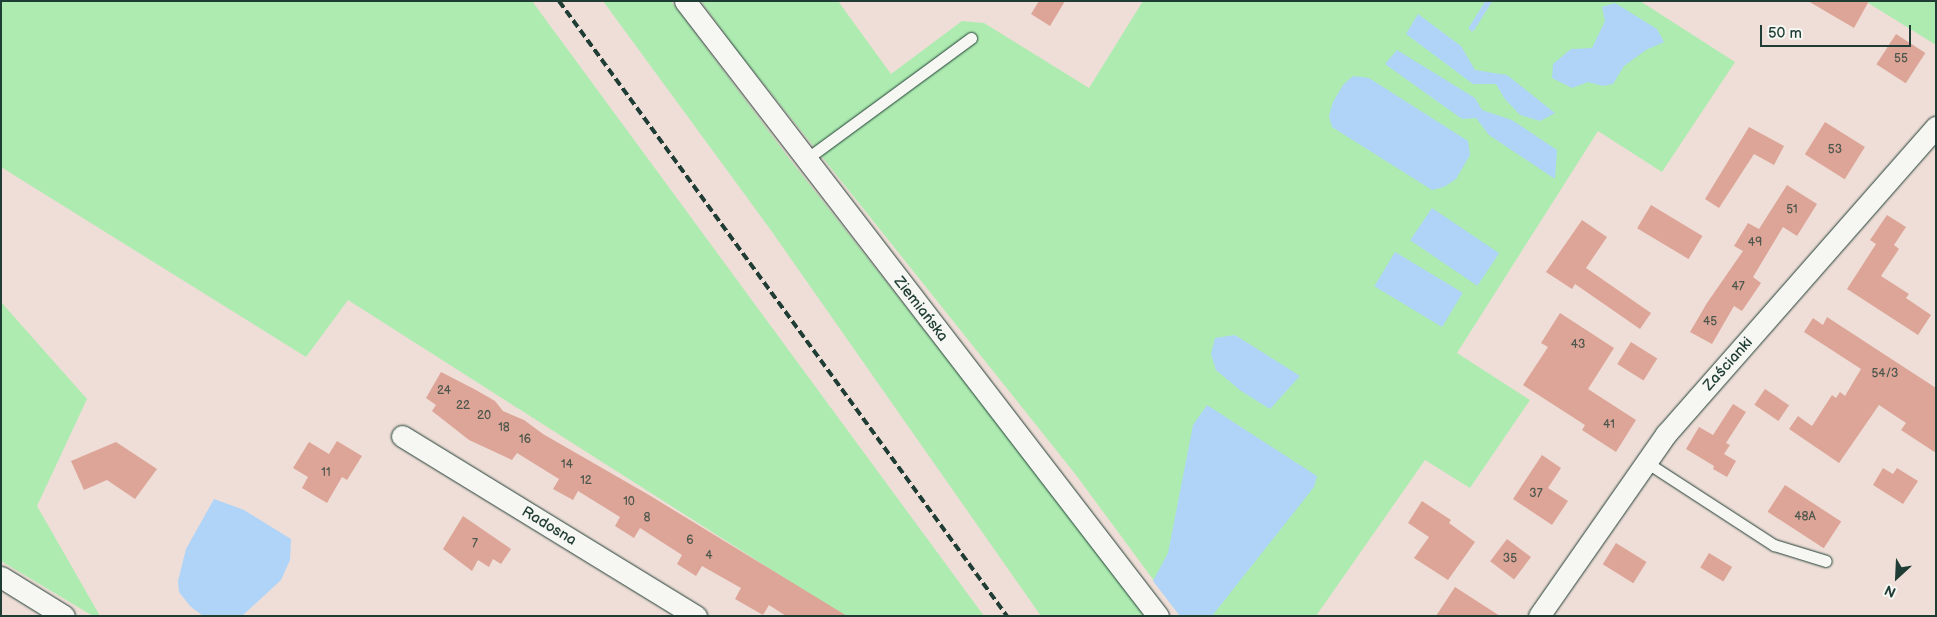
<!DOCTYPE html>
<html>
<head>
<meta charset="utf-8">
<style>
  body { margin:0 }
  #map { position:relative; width:1937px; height:617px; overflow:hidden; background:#eeded7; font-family:"Balsamiq Sans",sans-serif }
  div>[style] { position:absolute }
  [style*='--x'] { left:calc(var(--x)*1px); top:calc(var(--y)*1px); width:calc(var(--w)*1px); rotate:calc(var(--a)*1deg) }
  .green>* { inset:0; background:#aeebb1 }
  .water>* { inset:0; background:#afd4f8; transform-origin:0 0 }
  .stream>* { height:6px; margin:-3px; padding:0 3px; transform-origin:3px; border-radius:3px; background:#afd4f8 }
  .building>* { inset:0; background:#dda597; transform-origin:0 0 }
  .roads { filter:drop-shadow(0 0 1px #1f3d34) drop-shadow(0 0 1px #1f3d34) }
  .lane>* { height:11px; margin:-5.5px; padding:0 5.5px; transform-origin:5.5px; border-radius:5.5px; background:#f6f6f2 }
  .street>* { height:21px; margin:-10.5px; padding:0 10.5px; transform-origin:10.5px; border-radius:10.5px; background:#f6f6f2 }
  .rail>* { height:4px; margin-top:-2px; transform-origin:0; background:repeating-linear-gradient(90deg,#1f3d34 0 8px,transparent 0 12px) }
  span { translate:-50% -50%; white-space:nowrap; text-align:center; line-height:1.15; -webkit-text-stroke:5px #f6f6f2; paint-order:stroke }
  .number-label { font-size:12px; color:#4e574d }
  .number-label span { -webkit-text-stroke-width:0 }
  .street-label { font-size:15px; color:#1f3d34 }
  .frame { position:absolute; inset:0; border:2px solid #1f3d34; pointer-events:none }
  .north { position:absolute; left:1872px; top:552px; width:50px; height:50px; -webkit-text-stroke:4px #f6f6f2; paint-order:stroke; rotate:205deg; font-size:14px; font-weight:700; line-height:20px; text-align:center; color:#1f3d34 }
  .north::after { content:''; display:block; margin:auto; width:18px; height:22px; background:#1f3d34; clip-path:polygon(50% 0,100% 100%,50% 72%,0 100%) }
  .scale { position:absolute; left:1760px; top:25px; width:151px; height:22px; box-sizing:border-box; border:2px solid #1f3d34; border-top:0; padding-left:6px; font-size:15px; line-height:18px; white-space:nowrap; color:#1f3d34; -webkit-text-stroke:4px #f6f6f2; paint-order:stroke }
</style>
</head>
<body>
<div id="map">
  <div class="green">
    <div style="clip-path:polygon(1px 1px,532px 1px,984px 616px,844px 616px,348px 300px,306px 357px,1px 167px)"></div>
    <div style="clip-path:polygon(603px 1px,671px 1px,788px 157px,1074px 521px,1144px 616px,1041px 616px,770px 229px)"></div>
    <div style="clip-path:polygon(701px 1px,838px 1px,891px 74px,962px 21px,984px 23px,1089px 88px,1143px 1px,1640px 1px,1735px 62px,1662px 172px,1598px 131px,1457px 353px,1530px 400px,1470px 488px,1425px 460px,1316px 616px,1180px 616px,1076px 475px,735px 48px)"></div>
    <div style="clip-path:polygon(1865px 1px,1936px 1px,1936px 45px)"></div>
    <div style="clip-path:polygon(1px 302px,87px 399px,37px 506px,100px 616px,93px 616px,1px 561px)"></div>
  </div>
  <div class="water">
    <div style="clip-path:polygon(1615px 3px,1657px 29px,1664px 42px,1646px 50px,1624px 66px,1613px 84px,1603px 86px,1588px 82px,1572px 88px,1552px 78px,1553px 64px,1571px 49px,1592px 48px,1605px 21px,1602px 7px)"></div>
    <div style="clip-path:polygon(1418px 14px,1461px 46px,1475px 70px,1507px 75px,1555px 113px,1540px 121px,1520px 115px,1504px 98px,1496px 84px,1473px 84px,1406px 34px)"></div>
    <div style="clip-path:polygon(1397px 50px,1475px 98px,1482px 110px,1512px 120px,1557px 150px,1555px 179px,1489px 135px,1476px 118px,1462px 119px,1385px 64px)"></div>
    <div style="clip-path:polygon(1353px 76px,1369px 78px,1468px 141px,1470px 155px,1456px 179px,1444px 187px,1432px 190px,1332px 127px,1329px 116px,1333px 102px,1343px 85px)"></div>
    <div style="left:1432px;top:208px;width:81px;height:39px;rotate:34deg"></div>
    <div style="left:1395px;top:252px;width:79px;height:40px;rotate:31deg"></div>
    <div style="clip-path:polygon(1235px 335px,1300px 376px,1270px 409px,1241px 391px,1216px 370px,1211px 354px,1215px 338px)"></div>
    <div style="clip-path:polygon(1207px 405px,1317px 476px,1314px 487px,1212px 616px,1180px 616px,1153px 581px,1168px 553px,1193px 425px)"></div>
    <div style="clip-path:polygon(214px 499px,244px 510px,291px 539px,290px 560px,281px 580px,242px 616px,203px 616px,190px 606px,179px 592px,178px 581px,186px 549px)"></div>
  </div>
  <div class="stream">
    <div style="--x:1472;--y:28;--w:32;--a:-58"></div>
  </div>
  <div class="building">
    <div style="clip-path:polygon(1039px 1px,1065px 1px,1050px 26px,1031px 14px)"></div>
    <div style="clip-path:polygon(1808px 1px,1869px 1px,1854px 28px)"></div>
    <div style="left:1896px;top:34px;width:35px;height:36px;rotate:33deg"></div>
    <div style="left:1825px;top:122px;width:47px;height:38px;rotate:32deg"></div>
    <div style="clip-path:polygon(1749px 127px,1784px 146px,1774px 165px,1754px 154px,1719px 208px,1705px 199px)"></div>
    <div style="clip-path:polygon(1787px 185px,1817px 204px,1797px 236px,1783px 227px,1753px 277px,1761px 283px,1742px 311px,1734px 306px,1712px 344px,1690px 332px,1707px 303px,1743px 251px,1734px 246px,1748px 223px,1759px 229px)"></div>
    <div style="left:1651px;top:205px;width:60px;height:27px;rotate:31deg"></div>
    <div style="clip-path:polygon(1887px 215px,1906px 227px,1894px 245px,1899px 249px,1881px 276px,1909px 294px,1906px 298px,1931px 315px,1918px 335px,1847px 289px,1876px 244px,1870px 240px)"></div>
    <div style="clip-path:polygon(1582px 220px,1607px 237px,1586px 268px,1651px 313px,1640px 329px,1575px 284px,1572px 289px,1546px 272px)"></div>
    <div style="clip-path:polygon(1560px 313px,1614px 348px,1588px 389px,1636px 420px,1616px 452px,1582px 430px,1585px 425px,1523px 385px,1548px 347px,1541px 343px)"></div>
    <div style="clip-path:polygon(1827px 317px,1936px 388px,1936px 453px,1901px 430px,1906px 423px,1879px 405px,1839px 463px,1789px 429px,1798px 416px,1812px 426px,1832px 395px,1836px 398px,1840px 392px,1845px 396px,1861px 369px,1804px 332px,1813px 318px,1823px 325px)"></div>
    <div style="left:1631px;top:342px;width:31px;height:26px;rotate:32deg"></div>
    <div style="clip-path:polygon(441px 372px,476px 390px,495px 401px,503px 411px,524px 420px,543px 434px,649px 495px,847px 616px,786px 616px,769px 605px,763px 615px,735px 599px,741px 588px,702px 566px,696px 576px,677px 564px,682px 555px,640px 528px,634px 538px,615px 526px,620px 517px,578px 491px,573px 500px,553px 489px,559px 479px,517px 453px,512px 460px,469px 440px,432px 411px,436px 405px,426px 398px)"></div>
    <div style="left:1765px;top:389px;width:29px;height:19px;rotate:34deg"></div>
    <div style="clip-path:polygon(1733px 404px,1746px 412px,1726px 443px,1730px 445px,1724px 454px,1736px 461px,1727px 477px,1713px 469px,1714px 466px,1686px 449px,1699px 427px,1713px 435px)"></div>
    <div style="clip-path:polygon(337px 441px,362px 456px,347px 480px,342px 477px,327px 503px,302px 488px,308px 477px,293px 468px,309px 442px,329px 454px)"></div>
    <div style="clip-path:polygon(116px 442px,157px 469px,135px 499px,107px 480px,84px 490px,71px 461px)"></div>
    <div style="clip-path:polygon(1542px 455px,1561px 468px,1548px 488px,1568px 501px,1552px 525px,1513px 499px)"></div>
    <div style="clip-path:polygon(1883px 468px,1893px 474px,1897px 468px,1918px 481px,1903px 504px,1873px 485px)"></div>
    <div style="left:1785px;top:485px;width:67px;height:32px;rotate:33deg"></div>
    <div style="clip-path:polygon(1422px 501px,1451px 520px,1449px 523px,1475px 542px,1448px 580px,1414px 558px,1429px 537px,1408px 523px)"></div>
    <div style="clip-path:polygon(463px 516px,511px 549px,501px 564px,493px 559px,489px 567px,478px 560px,472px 571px,443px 549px)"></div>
    <div style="left:1507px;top:539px;width:30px;height:28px;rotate:37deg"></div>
    <div style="left:1616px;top:543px;width:36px;height:25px;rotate:32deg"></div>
    <div style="left:1709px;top:553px;width:27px;height:17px;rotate:31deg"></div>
    <div style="clip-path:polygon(1455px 587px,1500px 616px,1436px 616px)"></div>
  </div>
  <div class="roads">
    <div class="lane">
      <div style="--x:805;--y:160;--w:206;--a:-36.3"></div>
      <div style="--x:1646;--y:462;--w:153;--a:33"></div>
      <div style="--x:1774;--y:545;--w:54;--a:17.1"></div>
    </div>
    <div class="street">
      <div style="--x:685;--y:1;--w:776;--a:52.44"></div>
      <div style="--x:402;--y:436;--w:345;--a:31.5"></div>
      <div style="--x:1;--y:577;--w:74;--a:31.8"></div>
      <div style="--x:1539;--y:616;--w:222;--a:-55.1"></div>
      <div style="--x:1666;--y:434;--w:409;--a:-48.7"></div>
    </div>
  </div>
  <div class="rail">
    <div style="--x:559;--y:1;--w:761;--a:53.93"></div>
  </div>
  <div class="number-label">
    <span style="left:1901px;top:59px">55</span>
    <span style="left:1835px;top:150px">53</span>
    <span style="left:1792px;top:210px">51</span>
    <span style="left:1755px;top:243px">49</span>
    <span style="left:1738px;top:287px">47</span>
    <span style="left:1710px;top:322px">45</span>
    <span style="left:1578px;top:345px">43</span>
    <span style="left:1885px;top:374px">54/3</span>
    <span style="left:444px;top:391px">24</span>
    <span style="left:463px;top:406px">22</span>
    <span style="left:484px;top:416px">20</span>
    <span style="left:1609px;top:425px">41</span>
    <span style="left:504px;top:428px">18</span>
    <span style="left:525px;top:440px">16</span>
    <span style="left:567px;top:465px">14</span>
    <span style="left:326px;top:473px">11</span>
    <span style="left:586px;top:481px">12</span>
    <span style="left:1536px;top:494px">37</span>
    <span style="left:629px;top:502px">10</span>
    <span style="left:1805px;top:517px">48A</span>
    <span style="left:647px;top:518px">8</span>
    <span style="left:690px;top:541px">6</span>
    <span style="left:475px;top:544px">7</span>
    <span style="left:709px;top:556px">4</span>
    <span style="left:1510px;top:559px">35</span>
  </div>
  <div class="street-label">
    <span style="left:921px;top:309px;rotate:52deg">Ziemiańska</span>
    <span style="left:1728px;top:364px;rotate:-48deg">Zaścianki</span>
    <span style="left:549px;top:526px;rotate:31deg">Radosna</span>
  </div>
  <div class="frame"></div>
  <div class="north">N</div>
  <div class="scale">50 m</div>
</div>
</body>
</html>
